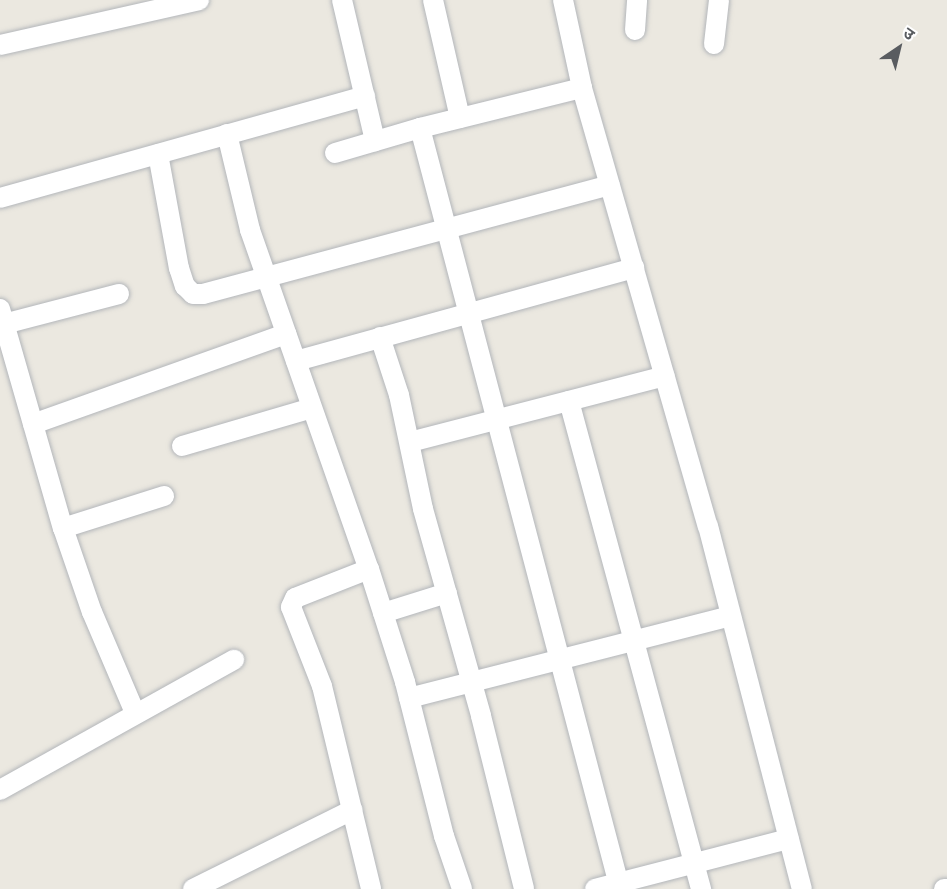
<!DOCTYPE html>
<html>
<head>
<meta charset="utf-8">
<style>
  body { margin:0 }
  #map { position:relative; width:947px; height:889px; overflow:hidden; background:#ebe8e0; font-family:"PT Sans","Noto Sans Devanagari",sans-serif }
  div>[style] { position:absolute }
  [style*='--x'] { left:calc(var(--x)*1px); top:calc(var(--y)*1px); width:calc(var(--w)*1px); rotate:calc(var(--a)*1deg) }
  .roads { filter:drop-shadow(0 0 2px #b3b6ba) drop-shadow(0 0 2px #b3b6ba) }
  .street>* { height:20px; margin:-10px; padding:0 10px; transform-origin:10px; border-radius:10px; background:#fff }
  span { translate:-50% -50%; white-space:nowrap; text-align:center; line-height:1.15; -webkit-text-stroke:4.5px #fff; paint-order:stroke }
  .north { position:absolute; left:869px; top:18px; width:60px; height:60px; -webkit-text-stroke:4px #fff; paint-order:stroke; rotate:35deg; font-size:16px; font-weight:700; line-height:24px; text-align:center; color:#595c60 }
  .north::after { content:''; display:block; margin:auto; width:21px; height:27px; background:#595c60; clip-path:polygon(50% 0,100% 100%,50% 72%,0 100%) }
</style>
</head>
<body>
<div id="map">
  <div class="roads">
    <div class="street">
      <div style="--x:342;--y:0;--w:145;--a:76.8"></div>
      <div style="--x:433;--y:0;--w:121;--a:77.1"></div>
      <div style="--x:563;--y:0;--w:90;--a:77.8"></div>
      <div style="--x:582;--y:88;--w:456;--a:74"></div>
      <div style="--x:708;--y:526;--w:375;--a:75.5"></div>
      <div style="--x:635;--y:30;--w:30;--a:-86"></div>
      <div style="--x:714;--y:44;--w:44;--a:-83.5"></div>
      <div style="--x:0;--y:45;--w:204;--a:-12.7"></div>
      <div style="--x:420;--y:128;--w:787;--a:75.27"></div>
      <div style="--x:227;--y:134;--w:99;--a:76.5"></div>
      <div style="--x:250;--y:230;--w:359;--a:70.7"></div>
      <div style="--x:369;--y:569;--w:119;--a:72.3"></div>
      <div style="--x:405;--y:682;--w:159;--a:75.8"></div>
      <div style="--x:444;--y:836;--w:56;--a:71.2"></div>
      <div style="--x:335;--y:153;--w:89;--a:-16.4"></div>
      <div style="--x:420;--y:128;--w:167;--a:-13.9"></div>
      <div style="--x:158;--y:154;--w:116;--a:79.6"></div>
      <div style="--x:179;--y:268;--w:19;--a:72"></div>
      <div style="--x:185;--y:286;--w:11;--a:45"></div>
      <div style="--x:193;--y:294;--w:10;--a:0"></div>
      <div style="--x:203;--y:294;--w:421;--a:-15"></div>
      <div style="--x:0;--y:198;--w:379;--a:-15.6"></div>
      <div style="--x:0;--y:309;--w:228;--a:74"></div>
      <div style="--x:63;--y:528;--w:89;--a:71"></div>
      <div style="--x:92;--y:612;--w:110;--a:66.9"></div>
      <div style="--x:0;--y:325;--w:123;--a:-14.6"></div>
      <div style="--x:380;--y:337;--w:61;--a:71.9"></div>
      <div style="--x:399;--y:395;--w:116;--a:78.1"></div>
      <div style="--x:423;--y:509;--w:215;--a:74.3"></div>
      <div style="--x:481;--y:716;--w:178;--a:76"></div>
      <div style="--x:296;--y:361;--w:351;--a:-15.4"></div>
      <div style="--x:569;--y:401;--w:506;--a:74.86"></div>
      <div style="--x:33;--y:424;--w:269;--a:-19.6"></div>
      <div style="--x:410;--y:442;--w:263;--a:-14.5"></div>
      <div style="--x:182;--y:446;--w:135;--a:-16.3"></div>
      <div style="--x:63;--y:528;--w:106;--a:-17.6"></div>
      <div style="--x:369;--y:569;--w:79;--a:158.6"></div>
      <div style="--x:295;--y:598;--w:10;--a:114"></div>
      <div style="--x:291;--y:607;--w:85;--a:68.6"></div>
      <div style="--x:322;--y:686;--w:209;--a:76.4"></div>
      <div style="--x:383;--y:613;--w:67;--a:-17.4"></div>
      <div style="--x:409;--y:698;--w:332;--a:-14.3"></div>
      <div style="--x:0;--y:790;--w:268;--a:-29.1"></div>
      <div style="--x:193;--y:889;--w:178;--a:-26.4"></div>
      <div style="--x:595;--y:889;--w:200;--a:-14.5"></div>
      <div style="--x:944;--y:889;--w:3;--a:0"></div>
    </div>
  </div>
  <div class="north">उ</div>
</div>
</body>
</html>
